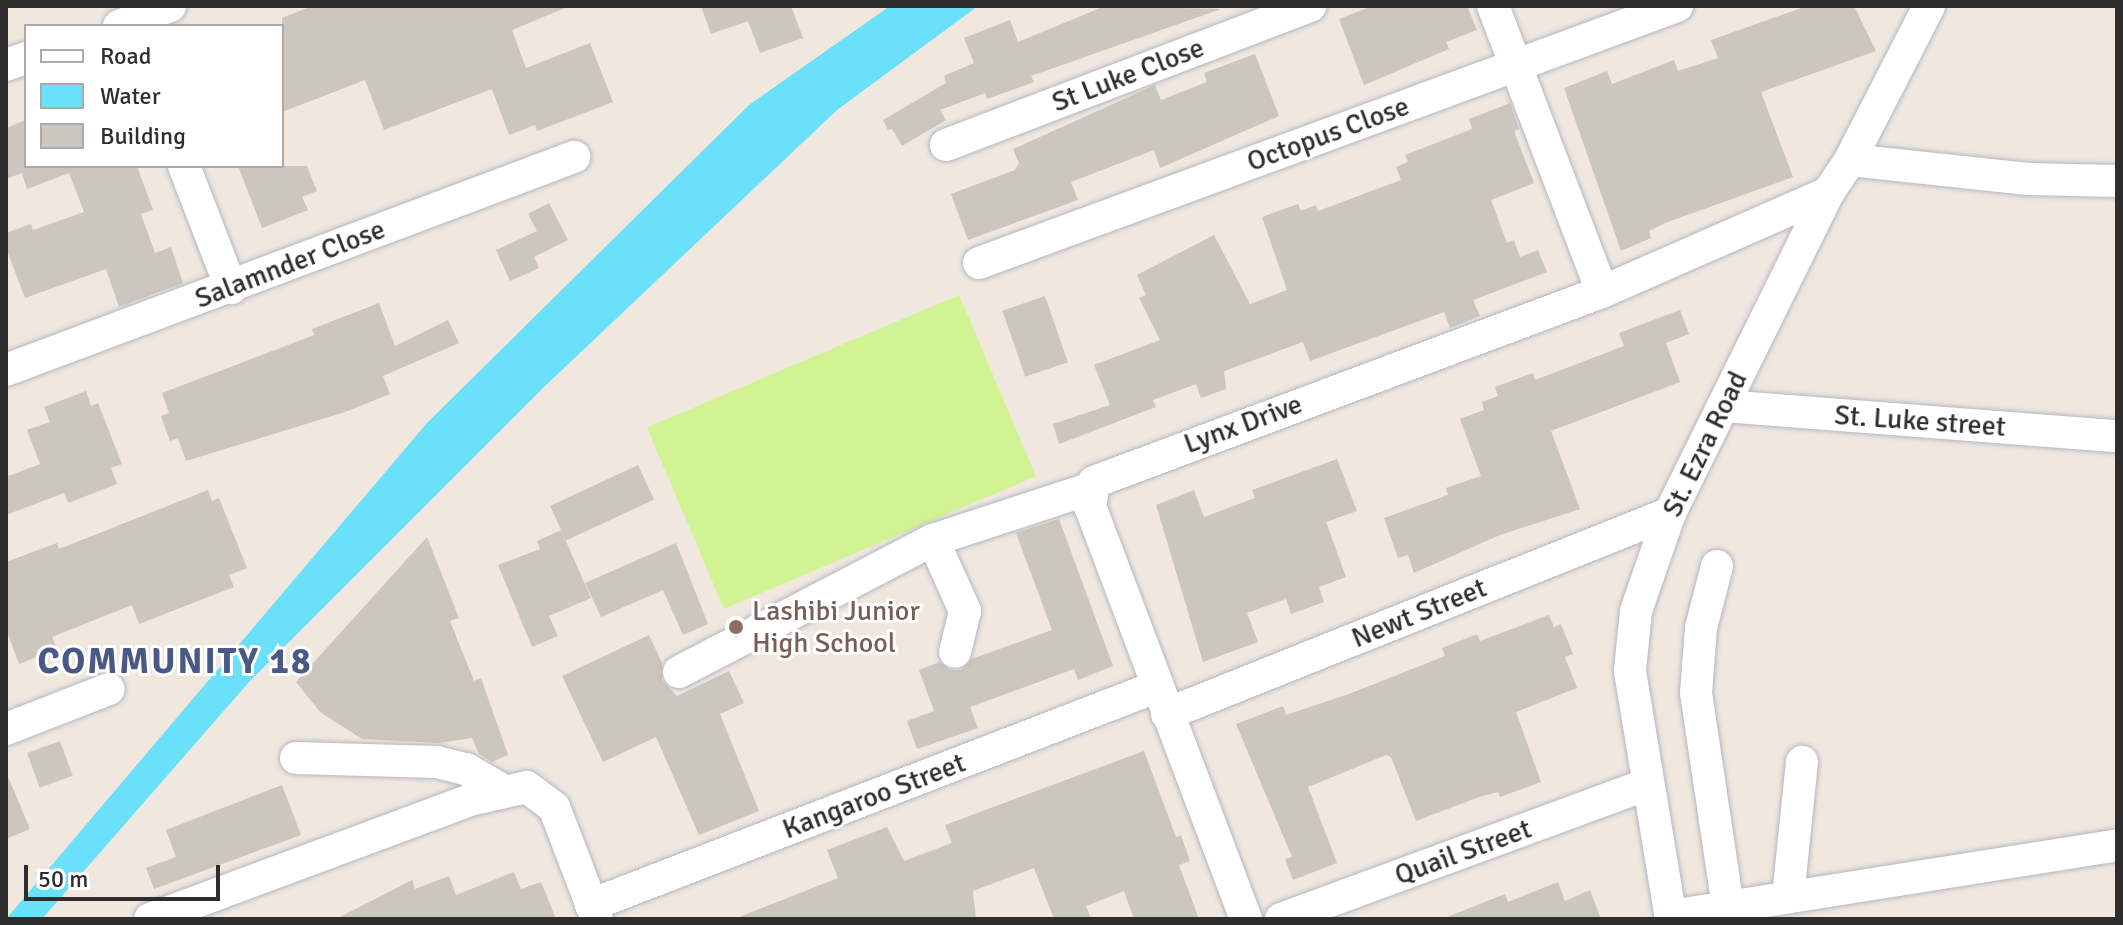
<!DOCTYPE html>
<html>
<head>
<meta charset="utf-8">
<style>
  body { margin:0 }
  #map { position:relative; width:2123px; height:925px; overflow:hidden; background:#f0e7df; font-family:Signika,sans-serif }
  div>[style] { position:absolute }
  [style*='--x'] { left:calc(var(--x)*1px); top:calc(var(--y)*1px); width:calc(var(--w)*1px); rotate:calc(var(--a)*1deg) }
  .pitch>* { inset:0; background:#d2f393; transform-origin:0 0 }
  .water>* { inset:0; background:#6ae0fa }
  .building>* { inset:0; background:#cbc6be; transform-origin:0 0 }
  .roads { filter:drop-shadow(0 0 2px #b3b7c2) drop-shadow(0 0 2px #b3b7c2) }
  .minor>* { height:32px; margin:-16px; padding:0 16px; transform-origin:16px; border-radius:16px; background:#fff }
  .dots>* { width:22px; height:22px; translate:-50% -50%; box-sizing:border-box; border:4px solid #fff; border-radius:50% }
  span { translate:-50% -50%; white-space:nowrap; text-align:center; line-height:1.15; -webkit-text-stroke:6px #fff; paint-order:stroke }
  .street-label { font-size:28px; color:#2e2e2e }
  .education-label { font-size:28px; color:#785e54 }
  .left { translate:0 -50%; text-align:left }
  .district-label { font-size:36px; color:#495884; font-weight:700; letter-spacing:2px }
  .frame { position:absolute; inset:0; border:8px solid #2e2e2e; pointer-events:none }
  .legend { position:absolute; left:24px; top:24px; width:260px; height:144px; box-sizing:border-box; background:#fff; border:2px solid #ababab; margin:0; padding:10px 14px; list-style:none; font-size:24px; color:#2e2e2e }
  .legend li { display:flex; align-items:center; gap:16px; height:40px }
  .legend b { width:40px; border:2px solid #ababab }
  .scale { position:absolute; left:24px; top:865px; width:196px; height:36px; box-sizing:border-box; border:4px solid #2e2e2e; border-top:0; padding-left:10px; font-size:24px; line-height:28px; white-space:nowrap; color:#2e2e2e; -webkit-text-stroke:6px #fff; paint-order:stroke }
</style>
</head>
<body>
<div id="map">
  <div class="pitch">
    <div style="left:959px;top:295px;width:197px;height:339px;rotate:67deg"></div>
  </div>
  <div class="water">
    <div style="clip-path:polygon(890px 6px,978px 6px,837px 110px,544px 387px,249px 682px,42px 919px,6px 919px,427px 423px,749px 105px)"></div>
  </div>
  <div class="building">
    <div style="clip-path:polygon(312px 6px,570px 6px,512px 30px,526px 68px,590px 43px,613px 102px,537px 131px,535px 125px,509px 135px,492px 89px,384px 130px,365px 80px,282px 112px,282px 18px)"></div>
    <div style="clip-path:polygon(701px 6px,791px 6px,803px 38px,760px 53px,748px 21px,711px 34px)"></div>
    <div style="clip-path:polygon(1105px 6px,1221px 9px,1031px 76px,1034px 82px,987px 99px,985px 93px,940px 110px,946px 120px,902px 146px,892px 129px,888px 130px,883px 120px,946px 83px,944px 76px,974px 63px,964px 38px,1010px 20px,1018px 42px)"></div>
    <div style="clip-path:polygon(1372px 6px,1467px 6px,1477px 30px,1446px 42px,1449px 49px,1364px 85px,1339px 19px)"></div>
    <div style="clip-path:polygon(1807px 6px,1854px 6px,1876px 51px,1761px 92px,1793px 177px,1665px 223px,1649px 231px,1651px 238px,1621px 251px,1564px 88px,1607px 71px,1612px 84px,1674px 60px,1678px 71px,1718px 58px,1711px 40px)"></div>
    <div style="clip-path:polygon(1255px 54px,1279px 116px,1160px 168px,1154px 150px,1071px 182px,1078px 200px,968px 240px,951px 194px,1015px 170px,1019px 163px,1013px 149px,1155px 85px,1161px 100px,1207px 82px,1204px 73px)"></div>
    <div style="clip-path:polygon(1510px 103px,1519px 129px,1514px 131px,1534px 183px,1491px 200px,1507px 243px,1514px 240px,1520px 257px,1538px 250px,1547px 272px,1473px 300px,1480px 316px,1450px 328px,1444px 312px,1310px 361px,1303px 342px,1224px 371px,1226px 389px,1201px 398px,1196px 384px,1153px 400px,1156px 407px,1059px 444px,1053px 424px,1110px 405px,1094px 365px,1160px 340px,1139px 298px,1146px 295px,1137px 275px,1214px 235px,1250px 304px,1287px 290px,1262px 217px,1298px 204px,1301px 211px,1316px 205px,1318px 211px,1401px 180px,1396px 167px,1408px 162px,1405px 155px,1472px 129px,1469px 119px)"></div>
    <div style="clip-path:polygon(26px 120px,26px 166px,137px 166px,153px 210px,141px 214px,155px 253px,171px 247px,183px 283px,119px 307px,106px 269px,25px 298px,6px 248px,6px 233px,31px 224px,33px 230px,84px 212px,69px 173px,27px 189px,22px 173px,6px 179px,6px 128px)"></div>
    <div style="clip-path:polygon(238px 166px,307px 166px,317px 191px,302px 197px,308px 210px,262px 228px)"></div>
    <div style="clip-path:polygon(549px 203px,568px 240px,534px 257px,539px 268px,510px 281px,496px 250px,537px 231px,528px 214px)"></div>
    <div style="left:1045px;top:296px;width:70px;height:45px;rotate:71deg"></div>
    <div style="clip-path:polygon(379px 303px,395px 346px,448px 320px,459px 343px,383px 376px,390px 394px,345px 412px,186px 461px,178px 438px,170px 441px,161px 416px,169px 413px,162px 393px,314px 335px,312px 329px)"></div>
    <div style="clip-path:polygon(1680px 310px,1689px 334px,1666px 343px,1680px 382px,1551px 431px,1580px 509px,1500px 535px,1414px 573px,1408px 555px,1398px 558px,1384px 518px,1448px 495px,1446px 488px,1481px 476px,1460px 419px,1484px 410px,1482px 402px,1498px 396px,1495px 387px,1533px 373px,1535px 380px,1624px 346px,1619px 333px)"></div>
    <div style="clip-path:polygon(86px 391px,91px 406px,98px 403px,122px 464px,111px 468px,117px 484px,68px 503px,64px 493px,6px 515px,6px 477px,40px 464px,27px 430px,50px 422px,44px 407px)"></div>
    <div style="clip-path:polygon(1337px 459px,1357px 511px,1326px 522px,1346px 577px,1319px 587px,1324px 602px,1291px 614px,1286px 599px,1247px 613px,1258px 642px,1203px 662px,1156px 505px,1194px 490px,1204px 517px,1255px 498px,1252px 490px)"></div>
    <div style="left:638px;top:465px;width:38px;height:97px;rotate:65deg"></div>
    <div style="clip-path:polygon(208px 490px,212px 501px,219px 498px,247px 568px,229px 575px,234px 587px,139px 624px,132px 605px,52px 637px,57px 649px,19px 664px,6px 629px,6px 562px,57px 543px,59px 549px)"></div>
    <div style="clip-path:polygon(1059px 519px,1113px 666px,1078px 680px,1074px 669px,970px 707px,978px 728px,917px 749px,907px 721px,934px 711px,919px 670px,940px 662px,950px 670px,961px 670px,972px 659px,1052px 630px,1016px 533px)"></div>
    <div style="clip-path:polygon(561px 530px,591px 598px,549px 616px,558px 636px,532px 647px,498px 565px,540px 549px,537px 541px)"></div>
    <div style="clip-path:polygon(427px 537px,459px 618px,450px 621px,474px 681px,481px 678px,508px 755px,492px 762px,479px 754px,472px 738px,439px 743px,362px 739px,320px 712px,296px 682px)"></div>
    <div style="clip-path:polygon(676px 543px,708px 624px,683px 635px,663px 590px,601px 617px,585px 583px)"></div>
    <div style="clip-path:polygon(1549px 615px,1554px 627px,1561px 624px,1573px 654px,1565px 657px,1577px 688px,1516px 712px,1541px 782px,1500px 797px,1498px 792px,1479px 797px,1416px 821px,1391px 757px,1386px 755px,1308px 787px,1337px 863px,1293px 880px,1285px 859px,1292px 857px,1236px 724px,1283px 706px,1286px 715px,1349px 694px,1445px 656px,1442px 648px,1477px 634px,1480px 641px)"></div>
    <div style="clip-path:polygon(649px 635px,662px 663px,662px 680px,677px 696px,729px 671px,744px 703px,720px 714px,759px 811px,699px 835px,656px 737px,603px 762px,562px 676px)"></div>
    <div style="left:60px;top:741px;width:37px;height:35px;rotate:70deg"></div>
    <div style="clip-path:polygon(1144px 751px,1176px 837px,1181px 835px,1190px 861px,1179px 865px,1199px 919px,1134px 919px,1124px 891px,1086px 906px,1091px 919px,1054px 919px,1034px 868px,973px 891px,976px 919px,734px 919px,838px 878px,827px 850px,887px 827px,904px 861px,952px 843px,945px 825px)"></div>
    <div style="clip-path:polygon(6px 772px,30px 829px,6px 839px)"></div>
    <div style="clip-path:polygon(282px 785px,301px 835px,154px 889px,146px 868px,176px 857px,166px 830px)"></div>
    <div style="clip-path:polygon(514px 872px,521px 889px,541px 882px,556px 919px,336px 919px,412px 880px,415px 889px,449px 876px,456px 895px)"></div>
    <div style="clip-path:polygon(1558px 882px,1565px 901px,1590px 890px,1601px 919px,1442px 919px,1505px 894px,1508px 902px)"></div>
  </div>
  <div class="roads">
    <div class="minor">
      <div style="--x:1493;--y:6;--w:306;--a:69.1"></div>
      <div style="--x:119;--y:26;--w:55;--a:-21.4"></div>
      <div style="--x:6;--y:65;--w:21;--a:-19"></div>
      <div style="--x:946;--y:145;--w:390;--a:-20.9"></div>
      <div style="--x:1850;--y:160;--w:179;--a:6.1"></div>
      <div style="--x:2028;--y:179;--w:89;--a:1.3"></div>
      <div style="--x:184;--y:166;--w:131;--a:68.9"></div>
      <div style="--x:979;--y:263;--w:744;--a:-20.21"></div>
      <div style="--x:6;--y:370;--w:607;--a:-20.56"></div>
      <div style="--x:1723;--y:406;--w:395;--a:4.4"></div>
      <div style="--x:933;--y:540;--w:78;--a:65.7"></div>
      <div style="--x:965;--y:611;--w:42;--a:103.7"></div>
      <div style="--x:1717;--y:566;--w:64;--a:104.5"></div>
      <div style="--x:1701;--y:628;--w:65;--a:94.4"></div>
      <div style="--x:1696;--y:693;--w:216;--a:81.5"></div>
      <div style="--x:679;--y:672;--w:286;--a:-27.5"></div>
      <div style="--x:933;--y:540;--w:164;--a:-18.1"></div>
      <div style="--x:1167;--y:714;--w:542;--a:-21.78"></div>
      <div style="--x:6;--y:729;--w:110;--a:-21.2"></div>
      <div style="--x:296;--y:758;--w:141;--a:1.6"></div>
      <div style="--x:437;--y:762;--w:30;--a:14"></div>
      <div style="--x:466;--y:769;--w:40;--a:29.7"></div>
      <div style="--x:1788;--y:897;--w:136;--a:-84.1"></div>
      <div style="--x:591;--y:905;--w:606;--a:-21.1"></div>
      <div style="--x:1671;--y:916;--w:452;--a:-9"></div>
      <div style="--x:150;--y:919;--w:341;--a:-20.4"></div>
      <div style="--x:470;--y:800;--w:58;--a:-12.8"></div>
      <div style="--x:527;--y:787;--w:34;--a:37"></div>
      <div style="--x:554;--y:807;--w:120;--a:69"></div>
      <div style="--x:1246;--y:919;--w:441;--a:-110.7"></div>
      <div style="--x:1090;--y:507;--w:25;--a:-81"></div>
      <div style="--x:1094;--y:482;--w:542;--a:-20.51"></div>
      <div style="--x:1602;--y:292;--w:247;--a:-23.7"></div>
      <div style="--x:1281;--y:919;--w:388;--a:-20.2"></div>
      <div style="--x:1671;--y:919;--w:252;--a:-99.4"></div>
      <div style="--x:1630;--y:670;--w:59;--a:-84.2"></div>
      <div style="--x:1636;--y:611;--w:104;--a:-70.9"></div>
      <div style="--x:1670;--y:513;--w:357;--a:-63.7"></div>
      <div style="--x:1828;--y:193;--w:40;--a:-56"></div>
      <div style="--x:1850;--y:160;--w:173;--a:-62.8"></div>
    </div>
  </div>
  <div class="dots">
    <div style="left:736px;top:627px;background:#8d6e63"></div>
  </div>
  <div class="street-label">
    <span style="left:1128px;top:75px;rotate:-21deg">St Luke Close</span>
    <span style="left:1328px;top:134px;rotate:-20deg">Octopus Close</span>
    <span style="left:290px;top:264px;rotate:-21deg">Salamnder Close</span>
    <span style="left:1920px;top:421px;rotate:4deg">St. Luke street</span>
    <span style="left:1243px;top:424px;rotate:-20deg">Lynx Drive</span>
    <span style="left:1705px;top:444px;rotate:-64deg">St. Ezra Road</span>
    <span style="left:1419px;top:613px;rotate:-22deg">Newt Street</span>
    <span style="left:874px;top:796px;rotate:-21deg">Kangaroo Street</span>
    <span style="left:1463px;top:852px;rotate:-20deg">Quail Street</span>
  </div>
  <div class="education-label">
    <span class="left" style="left:752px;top:627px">Lashibi Junior<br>High School</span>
  </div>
  <div class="district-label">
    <span style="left:175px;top:662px">COMMUNITY 18</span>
  </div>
  <div class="frame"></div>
  <ul class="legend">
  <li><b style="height:10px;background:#fff"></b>Road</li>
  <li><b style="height:22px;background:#6ae0fa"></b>Water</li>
  <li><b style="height:22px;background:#cbc6be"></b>Building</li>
  </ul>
  <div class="scale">50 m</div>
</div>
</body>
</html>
